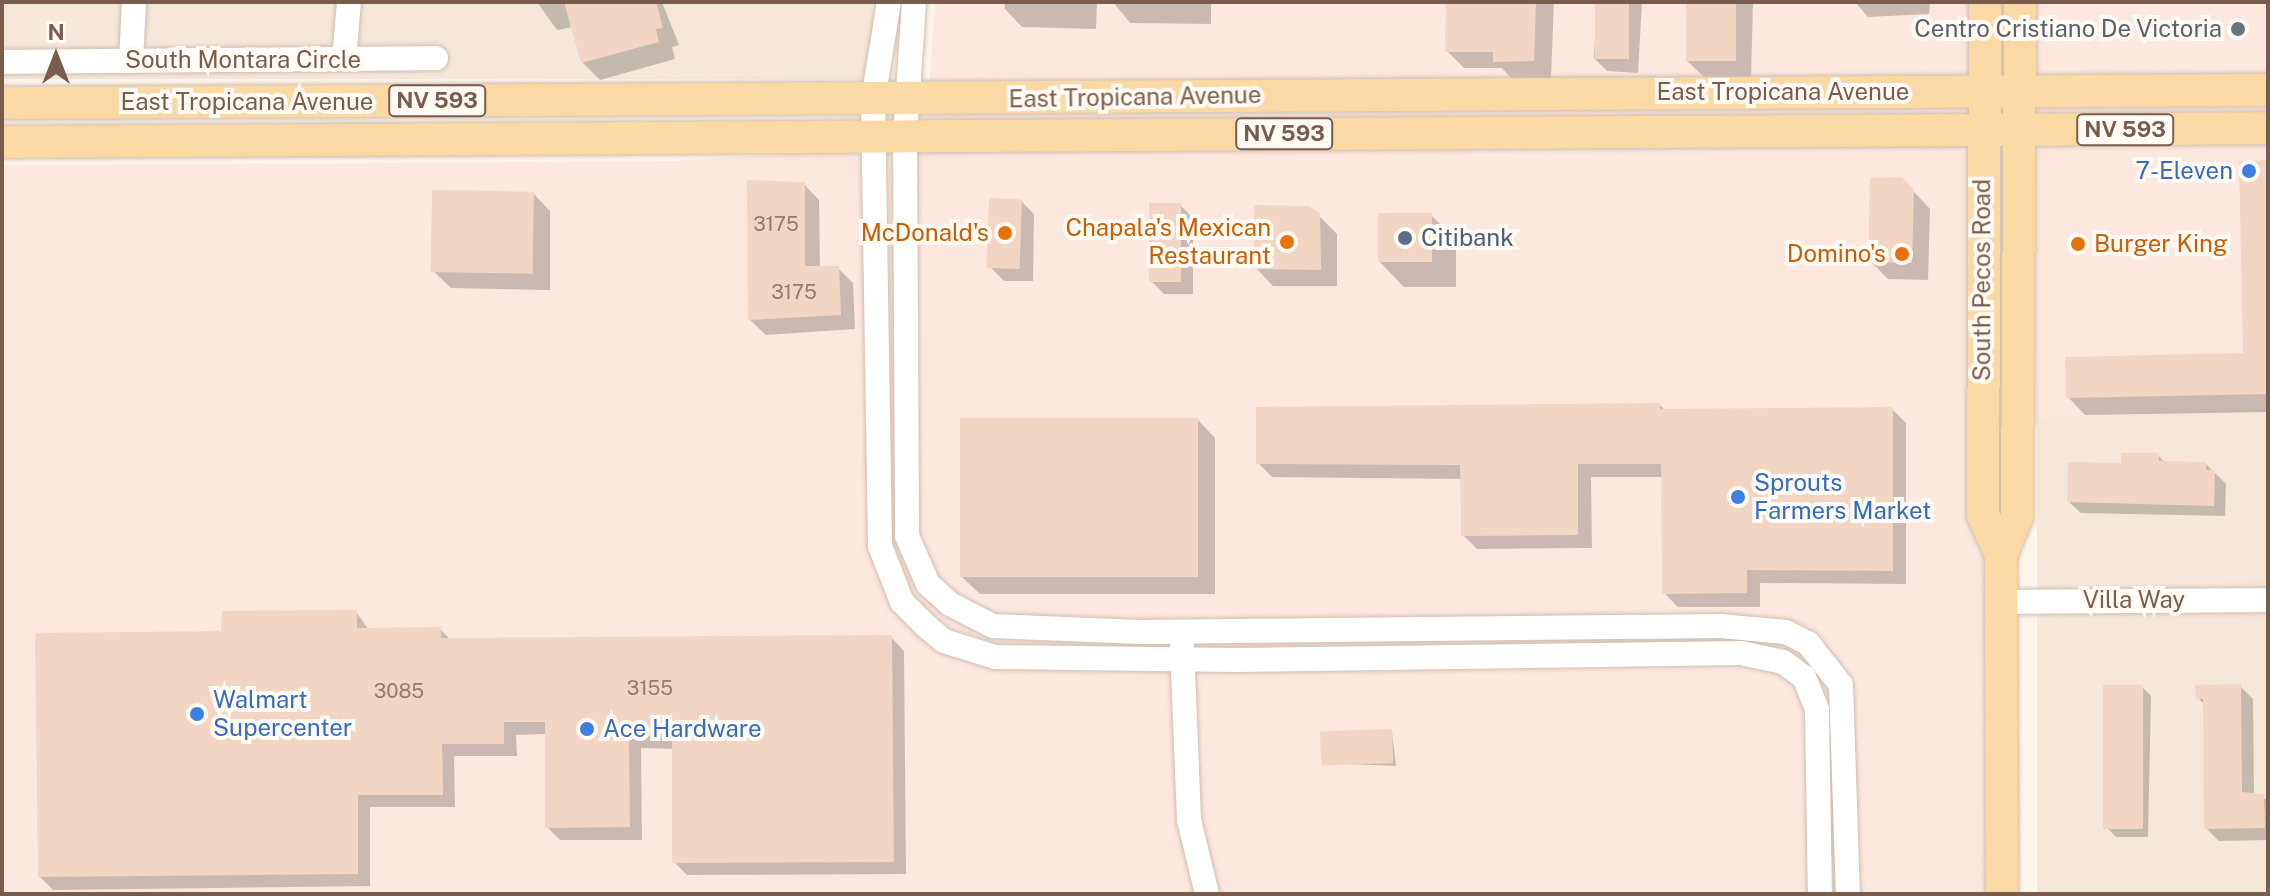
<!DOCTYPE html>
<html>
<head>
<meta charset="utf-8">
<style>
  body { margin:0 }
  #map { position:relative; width:2270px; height:896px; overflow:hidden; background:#fdf6ec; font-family:"Public Sans",sans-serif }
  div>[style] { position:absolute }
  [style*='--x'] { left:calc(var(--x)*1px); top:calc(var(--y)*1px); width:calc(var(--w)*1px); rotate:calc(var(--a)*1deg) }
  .residential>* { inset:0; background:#f5e8da; transform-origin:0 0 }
  .commercial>* { inset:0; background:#fde8e0 }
  .shadow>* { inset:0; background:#0003 }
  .building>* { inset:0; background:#f3d5c3; transform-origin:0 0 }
  .roads { filter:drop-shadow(0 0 2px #d1beb0) drop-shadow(0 0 2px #d1beb0) }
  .minor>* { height:24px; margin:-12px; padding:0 12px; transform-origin:12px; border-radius:12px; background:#fff }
  .major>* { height:32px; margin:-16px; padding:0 16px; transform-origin:16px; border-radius:16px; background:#fbd9a5 }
  .dots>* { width:22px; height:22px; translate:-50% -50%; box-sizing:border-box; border:4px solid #fffaf3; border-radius:50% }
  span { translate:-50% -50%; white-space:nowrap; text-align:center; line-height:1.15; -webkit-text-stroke:8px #fffaf3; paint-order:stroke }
  .number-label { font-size:20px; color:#987a6a }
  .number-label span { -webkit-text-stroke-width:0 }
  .shield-label span { padding:2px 6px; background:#fffaf3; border:2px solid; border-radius:6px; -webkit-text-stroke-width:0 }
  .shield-label { font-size:22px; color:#7a5c4d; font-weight:700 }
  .worship-label { font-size:24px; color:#5b616d }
  .right { translate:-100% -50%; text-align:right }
  .street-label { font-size:24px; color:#7a5c4d }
  .shop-label { font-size:24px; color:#366cbe }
  .left { translate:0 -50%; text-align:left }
  .food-label { font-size:24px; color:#c56008 }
  .service-label { font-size:24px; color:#4e5e75 }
  .frame { position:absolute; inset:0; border:4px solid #7a5c4d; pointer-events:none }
  .north { position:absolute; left:16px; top:16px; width:80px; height:80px; -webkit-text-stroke:6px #fffaf3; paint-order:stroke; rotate:0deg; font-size:22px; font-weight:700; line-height:32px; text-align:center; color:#7a5c4d }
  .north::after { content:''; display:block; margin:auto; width:28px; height:36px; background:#7a5c4d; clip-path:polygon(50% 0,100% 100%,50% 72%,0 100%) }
</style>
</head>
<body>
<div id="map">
  <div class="residential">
    <div style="left:2px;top:2px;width:871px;height:77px"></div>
    <div style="left:2268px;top:405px;width:489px;height:231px;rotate:90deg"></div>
  </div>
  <div class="commercial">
    <div style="clip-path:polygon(935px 2px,2268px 2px,2268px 405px,2037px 418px,2035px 116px,1981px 116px,2005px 894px,2px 894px,2px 165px,674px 161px,925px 146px)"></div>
  </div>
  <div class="shadow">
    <div style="clip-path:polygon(537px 2px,662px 2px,679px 45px,672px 47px,675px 59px,600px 80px,582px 62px,573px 27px,557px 30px)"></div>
    <div style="clip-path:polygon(1004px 2px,1097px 2px,1096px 29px,1022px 27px,1005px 9px)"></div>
    <div style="clip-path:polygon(1113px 2px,1211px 2px,1211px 24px,1130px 23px)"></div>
    <div style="clip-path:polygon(1448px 2px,1554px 2px,1551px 78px,1512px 79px,1502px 68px,1464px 68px,1447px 51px)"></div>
    <div style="clip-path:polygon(1597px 2px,1642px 2px,1638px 73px,1607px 71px,1594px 58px)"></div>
    <div style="clip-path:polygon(1688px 2px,1753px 2px,1751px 78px,1704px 77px,1686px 60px)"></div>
    <div style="clip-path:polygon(1855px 2px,1930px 2px,1929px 14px,1868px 17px)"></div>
    <div style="clip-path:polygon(2268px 162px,2268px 412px,2085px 415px,2068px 397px,2245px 355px)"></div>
    <div style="clip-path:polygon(1902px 179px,1930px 209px,1928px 280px,1888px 279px,1870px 261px)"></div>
    <div style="clip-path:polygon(804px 184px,819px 200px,820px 268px,838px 268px,853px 283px,855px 329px,766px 335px,750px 320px)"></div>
    <div style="clip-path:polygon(533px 193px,550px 211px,550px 290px,451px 288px,433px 271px)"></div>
    <div style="clip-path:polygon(1021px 201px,1034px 214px,1033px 281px,1004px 281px,991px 268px)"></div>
    <div style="clip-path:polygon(1180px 205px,1193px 218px,1193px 294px,1164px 294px,1151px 281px)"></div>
    <div style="clip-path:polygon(1431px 215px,1456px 240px,1456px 287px,1404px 287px,1379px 261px)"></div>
    <div style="clip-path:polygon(1319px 216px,1337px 234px,1337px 286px,1273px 286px,1256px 268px)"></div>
    <div style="clip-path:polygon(1660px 405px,1666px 411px,1892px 409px,1906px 423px,1906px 584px,1760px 583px,1760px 607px,1678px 607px,1664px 593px,1663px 477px,1591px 477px,1592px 548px,1477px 549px,1463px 535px,1462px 479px,1272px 477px,1258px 463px)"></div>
    <div style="clip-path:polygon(1198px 420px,1215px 438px,1215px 594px,980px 594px,962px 577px)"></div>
    <div style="clip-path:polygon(2158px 455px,2165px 463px,2206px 464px,2226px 484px,2225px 516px,2081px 513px,2069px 502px,2123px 465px)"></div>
    <div style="clip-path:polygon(356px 612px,369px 630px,440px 629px,451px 640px,891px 637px,904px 651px,906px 874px,687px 875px,674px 862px,674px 749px,641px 748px,642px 840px,560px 840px,547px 827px,547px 734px,516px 735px,517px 756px,454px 756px,455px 807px,370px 807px,370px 886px,53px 890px,40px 877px,223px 633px)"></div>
    <div style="clip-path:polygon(2240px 686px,2253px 699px,2254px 795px,2268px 800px,2268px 840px,2219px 841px,2206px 828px,2205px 705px,2198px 698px)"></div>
    <div style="clip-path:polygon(2142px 687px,2151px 696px,2148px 837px,2116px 837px,2107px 828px)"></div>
    <div style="clip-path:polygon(1392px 732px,1396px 766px,1323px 763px)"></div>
  </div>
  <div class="building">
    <div style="clip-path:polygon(564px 2px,656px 2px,663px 28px,656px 29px,659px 42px,581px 63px)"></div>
    <div style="clip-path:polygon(1446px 2px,1536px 2px,1534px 61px,1493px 62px,1493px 52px,1445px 52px)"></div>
    <div style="left:1595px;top:2px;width:34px;height:57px"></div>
    <div style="left:1686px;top:2px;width:50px;height:59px"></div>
    <div style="clip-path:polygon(2268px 160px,2268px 394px,2066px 398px,2065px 357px,2243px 353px,2239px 161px)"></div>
    <div style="clip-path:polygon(1902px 177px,1914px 190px,1912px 263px,1868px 262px,1870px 178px)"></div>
    <div style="clip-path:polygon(747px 180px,805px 182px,805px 266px,839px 266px,841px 315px,748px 320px)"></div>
    <div style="left:432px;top:190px;width:102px;height:82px;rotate:1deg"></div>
    <div style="left:989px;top:198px;width:33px;height:70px;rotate:2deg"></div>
    <div style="left:1149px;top:203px;width:32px;height:79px"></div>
    <div style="clip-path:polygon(1254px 205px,1309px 206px,1320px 214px,1321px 270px,1254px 269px)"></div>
    <div style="left:1378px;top:213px;width:54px;height:49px"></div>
    <div style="clip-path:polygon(1660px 403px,1660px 409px,1893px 407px,1893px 571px,1747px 570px,1747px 593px,1662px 594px,1661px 464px,1578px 464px,1578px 535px,1461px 536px,1460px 465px,1256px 464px,1256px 407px)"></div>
    <div style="left:1198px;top:418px;width:159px;height:238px;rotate:90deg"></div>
    <div style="clip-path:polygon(2121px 453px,2159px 453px,2159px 461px,2206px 462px,2206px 470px,2215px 470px,2214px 506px,2067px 502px,2068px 462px,2121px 463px)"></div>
    <div style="clip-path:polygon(357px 610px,357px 628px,441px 627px,441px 638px,892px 635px,894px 862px,672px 863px,672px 737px,629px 736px,630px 827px,545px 828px,545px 722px,504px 722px,504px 744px,442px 744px,443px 795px,358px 795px,358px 874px,38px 877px,35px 633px,221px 631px,222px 611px)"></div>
    <div style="clip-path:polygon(2241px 684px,2242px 792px,2264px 794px,2265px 828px,2204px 829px,2203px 699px,2196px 699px,2195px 685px)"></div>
    <div style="left:2103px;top:685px;width:40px;height:144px"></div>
    <div style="left:1392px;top:729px;width:34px;height:72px;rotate:88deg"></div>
  </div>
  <div class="roads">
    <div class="minor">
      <div style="--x:889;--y:2;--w:99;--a:99.3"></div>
      <div style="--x:873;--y:100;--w:446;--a:89.1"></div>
      <div style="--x:880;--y:546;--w:60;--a:68.6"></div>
      <div style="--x:902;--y:602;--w:33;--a:45"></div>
      <div style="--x:925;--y:625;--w:25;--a:40"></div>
      <div style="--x:944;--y:641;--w:53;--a:17.4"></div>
      <div style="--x:995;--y:657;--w:242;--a:0.7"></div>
      <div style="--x:1237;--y:660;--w:504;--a:-0.8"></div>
      <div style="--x:1741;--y:653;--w:43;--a:12.1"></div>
      <div style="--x:1783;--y:662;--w:26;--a:36"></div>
      <div style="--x:1804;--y:677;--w:35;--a:68"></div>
      <div style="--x:1817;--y:710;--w:184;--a:89.1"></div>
      <div style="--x:914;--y:2;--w:134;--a:93.8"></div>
      <div style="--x:905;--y:136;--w:400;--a:89.7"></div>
      <div style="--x:907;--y:536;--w:52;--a:66.4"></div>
      <div style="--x:928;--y:584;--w:30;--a:42"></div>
      <div style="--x:950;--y:604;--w:48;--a:27.1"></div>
      <div style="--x:993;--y:626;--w:146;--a:2.4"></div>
      <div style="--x:1139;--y:632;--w:581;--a:-0.59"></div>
      <div style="--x:1720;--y:626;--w:66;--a:5.2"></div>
      <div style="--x:1786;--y:632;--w:25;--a:27"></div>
      <div style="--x:1808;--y:643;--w:53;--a:51.8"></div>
      <div style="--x:1841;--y:685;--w:209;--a:88.1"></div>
      <div style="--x:344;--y:59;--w:57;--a:-85"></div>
      <div style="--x:131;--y:61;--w:59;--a:-87.1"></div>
      <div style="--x:2;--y:62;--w:434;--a:-0.5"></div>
      <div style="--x:2001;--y:602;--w:267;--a:-0.4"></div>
      <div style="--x:1182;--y:646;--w:174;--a:87.7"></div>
      <div style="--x:1189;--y:820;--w:76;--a:76.3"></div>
    </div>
    <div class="major">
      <div style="--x:1985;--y:2;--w:513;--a:90.22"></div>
      <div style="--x:1983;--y:515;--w:44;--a:65.8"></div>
      <div style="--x:2;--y:103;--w:2266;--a:-0.33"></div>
      <div style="--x:2;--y:142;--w:2266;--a:-0.35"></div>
      <div style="--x:2002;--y:894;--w:339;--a:-90.2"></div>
      <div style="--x:2001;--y:555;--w:42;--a:-67.7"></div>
      <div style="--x:2017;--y:516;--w:514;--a:-89.67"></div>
    </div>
  </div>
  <div class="dots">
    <div style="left:2238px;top:29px;background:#6b7280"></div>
    <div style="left:2249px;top:171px;background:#3f7fe0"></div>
    <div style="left:1005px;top:233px;background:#e8710a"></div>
    <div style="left:1405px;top:238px;background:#5c6f8a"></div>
    <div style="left:1287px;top:242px;background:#e8710a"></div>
    <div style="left:2078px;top:244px;background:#e8710a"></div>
    <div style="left:1902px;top:254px;background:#e8710a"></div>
    <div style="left:1738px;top:497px;background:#3f7fe0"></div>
    <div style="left:197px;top:714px;background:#3f7fe0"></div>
    <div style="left:587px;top:729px;background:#3f7fe0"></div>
  </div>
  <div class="number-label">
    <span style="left:776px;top:224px">3175</span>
    <span style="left:794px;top:292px">3175</span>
    <span style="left:650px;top:688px">3155</span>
    <span style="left:399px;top:691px">3085</span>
  </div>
  <div class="shield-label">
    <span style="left:437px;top:101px">NV 593</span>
    <span style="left:2125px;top:130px">NV 593</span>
    <span style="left:1284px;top:134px">NV 593</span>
  </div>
  <div class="worship-label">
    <span class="right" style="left:2222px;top:29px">Centro Cristiano De Victoria</span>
  </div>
  <div class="street-label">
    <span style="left:243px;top:60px">South Montara Circle</span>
    <span style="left:1783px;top:92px">East Tropicana Avenue</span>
    <span style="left:1135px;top:97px;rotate:-1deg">East Tropicana Avenue</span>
    <span style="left:247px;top:102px">East Tropicana Avenue</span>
    <span style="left:1982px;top:280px;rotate:-90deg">South Pecos Road</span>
    <span style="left:2134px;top:600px">Villa Way</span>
  </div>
  <div class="shop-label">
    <span class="right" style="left:2233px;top:171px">7-Eleven</span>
    <span class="left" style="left:1754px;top:497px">Sprouts<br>Farmers Market</span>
    <span class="left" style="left:213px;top:714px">Walmart<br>Supercenter</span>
    <span class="left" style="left:603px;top:729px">Ace Hardware</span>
  </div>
  <div class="food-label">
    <span class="right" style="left:1271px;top:242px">Chapala's Mexican<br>Restaurant</span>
    <span class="right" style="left:989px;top:233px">McDonald's</span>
    <span class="left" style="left:2094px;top:244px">Burger King</span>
    <span class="right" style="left:1886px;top:254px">Domino's</span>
  </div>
  <div class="service-label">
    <span class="left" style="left:1421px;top:238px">Citibank</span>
  </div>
  <div class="frame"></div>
  <div class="north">N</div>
</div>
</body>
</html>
